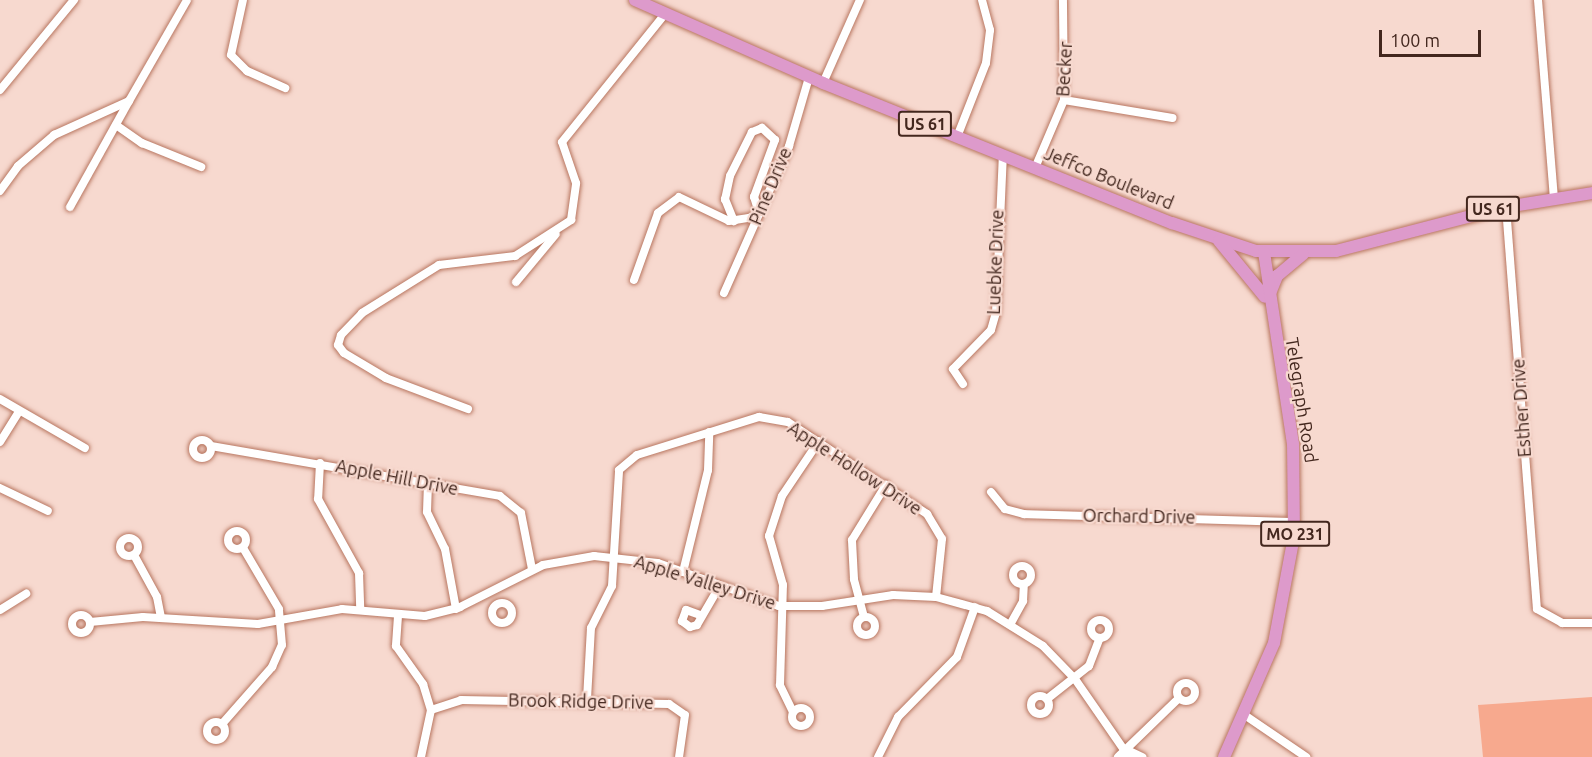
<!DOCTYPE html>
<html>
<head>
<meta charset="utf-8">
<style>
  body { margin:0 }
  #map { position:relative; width:1592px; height:757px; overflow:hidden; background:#f7d9cf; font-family:Ubuntu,sans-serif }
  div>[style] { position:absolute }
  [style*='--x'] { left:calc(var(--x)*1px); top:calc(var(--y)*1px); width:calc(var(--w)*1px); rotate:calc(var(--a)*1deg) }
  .green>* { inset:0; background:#f7a98e }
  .roads { filter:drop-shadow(0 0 2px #b87660) drop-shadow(0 0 2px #b87660) }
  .minor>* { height:8px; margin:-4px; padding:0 4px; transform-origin:4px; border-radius:4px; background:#fff }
  .minor>.ring { margin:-4px; padding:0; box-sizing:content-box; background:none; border:8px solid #fff; border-radius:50% }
  .primary>* { height:12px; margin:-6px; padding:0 6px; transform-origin:6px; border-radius:6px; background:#dd9acb }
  span { translate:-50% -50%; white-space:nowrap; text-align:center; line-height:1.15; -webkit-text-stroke:4.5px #f7d9cf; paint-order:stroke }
  .shield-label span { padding:2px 4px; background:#f7d9cf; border:2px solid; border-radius:4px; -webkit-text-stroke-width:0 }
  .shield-label { font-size:16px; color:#43271e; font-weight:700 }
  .street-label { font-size:18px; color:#43271e }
  .scale { position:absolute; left:1379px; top:30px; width:102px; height:27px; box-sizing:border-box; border:3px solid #43271e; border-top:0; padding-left:8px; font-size:18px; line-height:21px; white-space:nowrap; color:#43271e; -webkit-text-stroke:4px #f7d9cf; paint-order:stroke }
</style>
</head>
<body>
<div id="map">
  <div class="green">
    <div style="clip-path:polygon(1592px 697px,1592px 757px,1483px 757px,1478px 705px)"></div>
  </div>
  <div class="roads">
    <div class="minor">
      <div style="--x:243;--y:0;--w:56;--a:102.3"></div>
      <div style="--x:231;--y:55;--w:23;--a:45"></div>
      <div style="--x:247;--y:71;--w:42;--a:24.1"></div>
      <div style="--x:1538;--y:0;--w:199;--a:85.4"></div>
      <div style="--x:823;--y:83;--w:91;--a:-66"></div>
      <div style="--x:0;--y:90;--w:117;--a:-50.6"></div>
      <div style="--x:1064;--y:100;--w:110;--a:9.4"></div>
      <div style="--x:116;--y:125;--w:32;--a:35"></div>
      <div style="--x:142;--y:143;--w:64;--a:22.1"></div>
      <div style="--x:957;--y:137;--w:79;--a:-68.6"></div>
      <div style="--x:986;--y:63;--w:33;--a:-83"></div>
      <div style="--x:990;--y:30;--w:31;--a:-105"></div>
      <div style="--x:1035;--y:168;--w:74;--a:-66.9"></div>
      <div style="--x:1064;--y:100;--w:100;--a:-90.6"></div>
      <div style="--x:0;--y:191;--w:31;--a:-54"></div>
      <div style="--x:18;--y:166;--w:48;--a:-40.7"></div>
      <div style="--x:54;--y:135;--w:82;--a:-24.4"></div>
      <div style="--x:129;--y:101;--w:116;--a:-60.1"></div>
      <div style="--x:70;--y:207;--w:121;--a:-60.9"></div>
      <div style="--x:1506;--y:207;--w:403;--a:85.6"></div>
      <div style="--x:1537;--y:609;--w:29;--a:29"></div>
      <div style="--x:1562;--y:623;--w:30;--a:0"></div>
      <div style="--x:634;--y:280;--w:71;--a:-70.3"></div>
      <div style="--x:658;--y:213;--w:26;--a:-37"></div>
      <div style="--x:679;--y:197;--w:55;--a:25.6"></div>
      <div style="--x:729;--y:221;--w:20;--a:-9"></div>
      <div style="--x:749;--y:218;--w:11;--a:-27"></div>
      <div style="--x:759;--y:213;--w:17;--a:-107"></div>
      <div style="--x:754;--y:197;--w:61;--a:-69.8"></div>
      <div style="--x:775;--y:140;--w:18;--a:-137"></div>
      <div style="--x:762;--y:128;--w:11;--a:158"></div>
      <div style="--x:752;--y:132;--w:49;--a:116.6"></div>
      <div style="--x:730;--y:176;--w:24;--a:102"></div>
      <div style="--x:725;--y:199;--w:24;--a:68"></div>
      <div style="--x:516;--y:282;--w:62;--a:-50.2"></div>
      <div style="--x:724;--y:293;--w:161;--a:-66.1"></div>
      <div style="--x:789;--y:146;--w:72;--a:-73.8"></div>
      <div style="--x:963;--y:384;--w:18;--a:-124"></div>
      <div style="--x:953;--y:369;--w:54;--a:-45.7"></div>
      <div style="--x:991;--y:330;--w:18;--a:-74"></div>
      <div style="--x:996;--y:313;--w:158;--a:-87.5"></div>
      <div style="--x:0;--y:399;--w:98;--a:30"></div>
      <div style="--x:468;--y:409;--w:88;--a:-159.3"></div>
      <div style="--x:386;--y:378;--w:49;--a:-149.2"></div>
      <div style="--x:344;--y:353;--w:10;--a:-127"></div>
      <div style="--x:338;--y:345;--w:10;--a:-73"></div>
      <div style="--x:341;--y:335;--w:30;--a:-46"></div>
      <div style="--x:362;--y:313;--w:91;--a:-31.9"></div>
      <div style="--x:439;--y:265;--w:77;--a:-6.8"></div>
      <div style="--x:515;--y:256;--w:67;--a:-32.7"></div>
      <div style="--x:571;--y:220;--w:37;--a:-82"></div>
      <div style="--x:576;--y:183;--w:43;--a:-108.9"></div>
      <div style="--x:562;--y:142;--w:163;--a:-51.2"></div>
      <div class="ring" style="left:193px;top:440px;width:10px;height:10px"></div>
      <div style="--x:0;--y:442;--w:36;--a:-58"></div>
      <div style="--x:211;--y:446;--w:293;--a:9.8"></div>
      <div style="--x:500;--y:496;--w:27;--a:39"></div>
      <div style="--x:521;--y:513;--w:57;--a:78.9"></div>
      <div style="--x:320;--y:463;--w:36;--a:93"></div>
      <div style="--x:318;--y:499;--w:85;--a:61"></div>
      <div style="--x:359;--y:573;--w:37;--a:88"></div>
      <div style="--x:428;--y:483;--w:29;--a:92"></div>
      <div style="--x:427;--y:512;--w:41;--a:64.1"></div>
      <div style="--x:445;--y:549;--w:61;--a:79.6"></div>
      <div style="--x:0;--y:488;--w:53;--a:25.6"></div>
      <div style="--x:991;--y:492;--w:22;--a:51"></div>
      <div style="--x:1005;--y:509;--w:20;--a:15"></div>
      <div style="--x:1024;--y:514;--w:271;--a:1.7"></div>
      <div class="ring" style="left:228px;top:531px;width:10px;height:10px"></div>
      <div class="ring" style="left:120px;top:538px;width:10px;height:10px"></div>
      <div style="--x:134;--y:555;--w:48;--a:61.3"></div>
      <div style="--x:157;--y:597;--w:21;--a:79"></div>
      <div class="ring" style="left:1013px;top:566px;width:10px;height:10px"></div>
      <div style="--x:683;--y:572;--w:105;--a:-76.2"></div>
      <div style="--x:708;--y:470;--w:38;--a:-88"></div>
      <div class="ring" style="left:492px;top:603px;width:12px;height:12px"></div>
      <div style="--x:0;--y:610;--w:31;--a:-32"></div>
      <div class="ring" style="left:72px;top:615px;width:10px;height:10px"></div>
      <div style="--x:700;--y:615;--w:15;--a:-160"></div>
      <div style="--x:686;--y:610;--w:12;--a:110"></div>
      <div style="--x:682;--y:621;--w:10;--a:37"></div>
      <div style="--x:690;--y:627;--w:7;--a:-16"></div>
      <div style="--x:697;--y:625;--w:44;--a:-59.9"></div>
      <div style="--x:398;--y:616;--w:30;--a:94"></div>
      <div style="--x:396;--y:646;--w:47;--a:54.6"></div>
      <div style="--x:423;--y:684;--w:27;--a:73"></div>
      <div style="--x:431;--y:710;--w:48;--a:102"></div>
      <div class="ring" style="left:857px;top:617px;width:10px;height:10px"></div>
      <div style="--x:864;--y:617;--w:39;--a:-105"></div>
      <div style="--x:854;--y:579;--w:39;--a:-93"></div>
      <div style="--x:852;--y:540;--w:65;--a:-58.3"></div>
      <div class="ring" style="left:1091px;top:620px;width:10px;height:10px"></div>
      <div style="--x:90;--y:622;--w:53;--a:-5.4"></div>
      <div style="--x:143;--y:617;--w:115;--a:3.5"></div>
      <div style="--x:258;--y:624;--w:85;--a:-10.1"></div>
      <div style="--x:342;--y:609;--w:83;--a:4.8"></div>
      <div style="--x:425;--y:616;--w:36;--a:-14"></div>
      <div style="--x:460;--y:607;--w:93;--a:-26.8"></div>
      <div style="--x:543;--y:565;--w:52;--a:-10"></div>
      <div style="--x:594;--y:556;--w:64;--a:6.2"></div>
      <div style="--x:658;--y:563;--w:128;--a:19.6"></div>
      <div style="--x:779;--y:606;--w:43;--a:0"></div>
      <div style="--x:822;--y:606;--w:72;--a:-8.8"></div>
      <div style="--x:893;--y:595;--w:43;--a:2.7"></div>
      <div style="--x:936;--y:597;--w:53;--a:15.4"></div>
      <div style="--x:987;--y:611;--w:66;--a:32"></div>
      <div style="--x:1043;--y:646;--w:46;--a:45.9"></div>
      <div style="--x:1075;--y:679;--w:95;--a:55.3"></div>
      <div style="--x:1011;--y:623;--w:25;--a:-61"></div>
      <div style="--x:1023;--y:601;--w:17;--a:-87"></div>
      <div class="ring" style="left:1177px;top:683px;width:10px;height:10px"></div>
      <div class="ring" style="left:1031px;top:696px;width:10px;height:10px"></div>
      <div style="--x:587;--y:699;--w:71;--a:-86.8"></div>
      <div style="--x:591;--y:628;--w:47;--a:-63.4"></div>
      <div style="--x:612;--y:586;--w:116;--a:-86.5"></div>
      <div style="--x:619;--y:470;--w:23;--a:-40"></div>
      <div style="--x:637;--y:455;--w:128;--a:-17.3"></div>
      <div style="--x:759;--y:417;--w:29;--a:10"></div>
      <div style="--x:788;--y:422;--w:167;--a:33.5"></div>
      <div style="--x:927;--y:514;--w:29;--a:59"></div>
      <div style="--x:942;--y:539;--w:58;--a:95.9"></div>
      <div style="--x:1047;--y:699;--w:53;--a:-38.2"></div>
      <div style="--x:1089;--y:666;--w:30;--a:-69"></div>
      <div class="ring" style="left:792px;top:708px;width:10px;height:10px"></div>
      <div style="--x:431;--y:710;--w:32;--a:-18"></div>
      <div style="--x:461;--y:700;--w:208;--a:1.1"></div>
      <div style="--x:669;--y:704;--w:19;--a:35"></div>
      <div style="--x:685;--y:715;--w:42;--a:98.1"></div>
      <div style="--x:793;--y:712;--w:30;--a:-116"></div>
      <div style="--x:780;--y:685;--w:100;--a:-88.3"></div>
      <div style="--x:783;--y:585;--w:51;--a:-105.9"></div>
      <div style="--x:769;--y:536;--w:42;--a:-72"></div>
      <div style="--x:782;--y:496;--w:66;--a:-56.1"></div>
      <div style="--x:1246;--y:716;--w:73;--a:34.3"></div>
      <div class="ring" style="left:207px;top:722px;width:10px;height:10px"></div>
      <div style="--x:222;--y:724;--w:76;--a:-48.7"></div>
      <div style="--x:272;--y:667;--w:24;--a:-66"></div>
      <div style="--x:282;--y:645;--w:36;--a:-95"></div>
      <div style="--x:279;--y:609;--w:71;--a:-120.5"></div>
      <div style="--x:1127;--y:750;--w:17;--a:25"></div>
      <div style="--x:878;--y:757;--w:45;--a:-63.4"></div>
      <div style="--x:898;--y:717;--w:84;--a:-45.5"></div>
      <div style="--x:957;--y:657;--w:53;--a:-70.2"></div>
      <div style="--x:1118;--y:757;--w:85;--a:-44"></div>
    </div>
    <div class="primary">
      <div style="--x:635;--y:0;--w:206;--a:23.8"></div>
      <div style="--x:823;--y:83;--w:376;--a:21.9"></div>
      <div style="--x:1172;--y:223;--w:89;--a:18.4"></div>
      <div style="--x:1256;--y:251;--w:80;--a:0"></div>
      <div style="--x:1336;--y:251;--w:176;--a:-14.5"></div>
      <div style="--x:1506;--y:207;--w:87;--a:-9.2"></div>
      <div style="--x:1219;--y:241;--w:72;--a:50.6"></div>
      <div style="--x:1269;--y:296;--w:22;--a:-68"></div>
      <div style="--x:1277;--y:276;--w:34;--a:-40"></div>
      <div style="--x:1224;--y:757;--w:124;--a:-66.3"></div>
      <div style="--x:1274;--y:643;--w:109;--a:-79.4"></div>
      <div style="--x:1294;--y:536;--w:92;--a:-90.6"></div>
      <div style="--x:1293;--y:444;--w:194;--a:-98.6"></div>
    </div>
  </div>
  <div class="shield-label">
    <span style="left:925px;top:124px">US 61</span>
    <span style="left:1493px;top:209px">US 61</span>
    <span style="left:1295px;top:534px">MO 231</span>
  </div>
  <div class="street-label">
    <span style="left:1064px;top:69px;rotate:-87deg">Becker</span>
    <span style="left:1109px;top:178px;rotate:22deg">Jeffco Boulevard</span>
    <span style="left:770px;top:186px;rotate:-67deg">Pine Drive</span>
    <span style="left:995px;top:262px;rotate:-88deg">Luebke Drive</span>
    <span style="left:1302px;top:400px;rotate:81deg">Telegraph Road</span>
    <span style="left:1521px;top:408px;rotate:-94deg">Esther Drive</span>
    <span style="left:855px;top:468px;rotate:33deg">Apple Hollow Drive</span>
    <span style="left:397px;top:477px;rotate:11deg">Apple Hill Drive</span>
    <span style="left:1139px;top:516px;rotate:1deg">Orchard Drive</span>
    <span style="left:705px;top:582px;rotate:17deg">Apple Valley Drive</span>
    <span style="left:581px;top:701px;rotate:1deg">Brook Ridge Drive</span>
  </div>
  <div class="scale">100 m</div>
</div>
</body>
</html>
